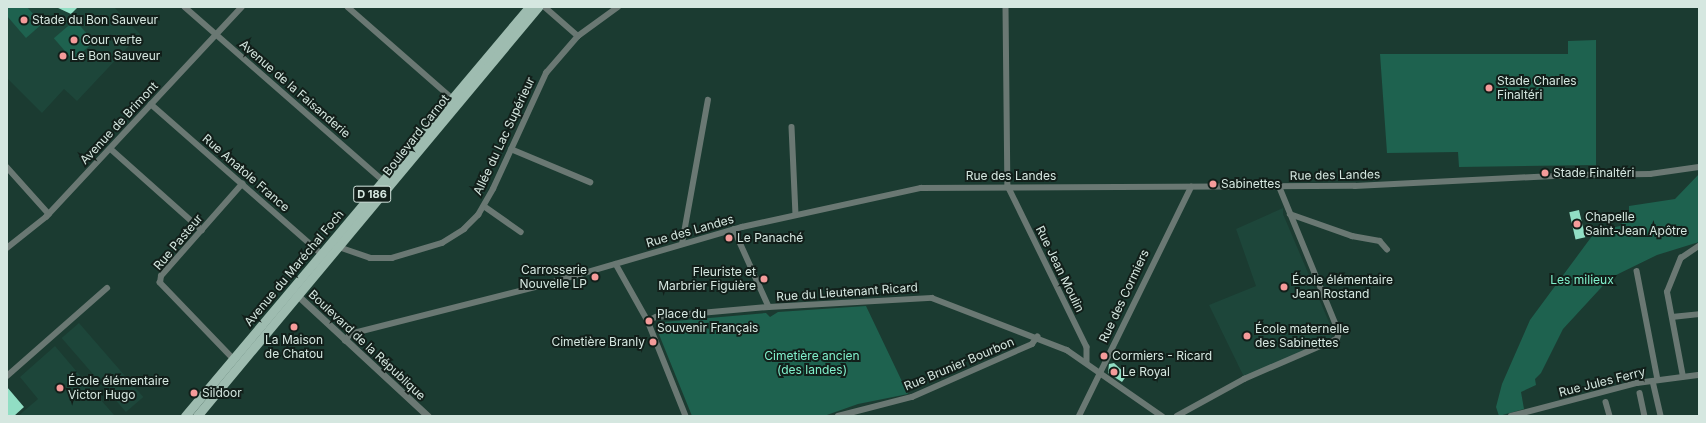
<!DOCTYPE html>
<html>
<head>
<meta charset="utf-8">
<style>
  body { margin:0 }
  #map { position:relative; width:1706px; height:423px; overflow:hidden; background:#1b3b31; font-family:Inter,sans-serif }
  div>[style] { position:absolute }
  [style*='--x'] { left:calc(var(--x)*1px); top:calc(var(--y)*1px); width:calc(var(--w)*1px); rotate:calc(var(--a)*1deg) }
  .built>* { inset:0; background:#1d463a; transform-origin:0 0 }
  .green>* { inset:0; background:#1e624f; transform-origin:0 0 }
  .building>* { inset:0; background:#91dec4; transform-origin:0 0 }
  .minor>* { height:5.5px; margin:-2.75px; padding:0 2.75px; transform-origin:2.75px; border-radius:2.75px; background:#6a7873 }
  .tertiary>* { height:7px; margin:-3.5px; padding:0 3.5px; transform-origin:3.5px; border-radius:3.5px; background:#6a7873 }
  .primary>* { height:9px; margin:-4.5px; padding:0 4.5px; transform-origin:4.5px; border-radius:4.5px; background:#9ebcb0 }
  .dots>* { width:11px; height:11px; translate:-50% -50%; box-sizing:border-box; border:2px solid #121f1a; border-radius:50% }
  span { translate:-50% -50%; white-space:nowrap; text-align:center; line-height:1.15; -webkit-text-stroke:4px #121f1a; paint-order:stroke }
  .shield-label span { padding:1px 3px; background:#121f1a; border:1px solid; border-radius:3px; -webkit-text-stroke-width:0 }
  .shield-label { font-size:11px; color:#d5e7e0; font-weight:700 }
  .poi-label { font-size:12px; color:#d5e7e0 }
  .left { translate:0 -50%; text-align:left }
  .right { translate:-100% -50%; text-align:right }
  .street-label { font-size:12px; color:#d5e7e0 }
  .park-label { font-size:12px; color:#80efcb }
  .frame { position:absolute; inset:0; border:8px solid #d5e7e0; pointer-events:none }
</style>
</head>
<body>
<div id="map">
  <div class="built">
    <div style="clip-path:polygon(7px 7px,114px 7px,140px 34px,77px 101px,64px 89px,42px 113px,7px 78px)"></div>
    <div style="clip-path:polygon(1283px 208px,1283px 214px,1334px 334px,1331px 336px,1332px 339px,1244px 377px,1209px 305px,1256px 286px,1236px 229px)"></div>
    <div style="left:79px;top:323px;width:98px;height:23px;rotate:49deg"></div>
    <div style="clip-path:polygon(55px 346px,100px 399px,115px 416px,18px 416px,38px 399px,20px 377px)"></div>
  </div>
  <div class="green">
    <div style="clip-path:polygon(7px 7px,27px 7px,42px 24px,26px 38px,7px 16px)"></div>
    <div style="left:75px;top:20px;width:29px;height:28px;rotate:49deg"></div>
    <div style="clip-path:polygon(1596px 40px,1596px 165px,1459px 167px,1458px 152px,1387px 153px,1380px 54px,1568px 54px,1568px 41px)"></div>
    <div style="clip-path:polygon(1699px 174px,1699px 242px,1657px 255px,1610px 278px,1563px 329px,1541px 373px,1535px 379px,1536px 385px,1521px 392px,1524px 409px,1499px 416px,1496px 407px,1502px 384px,1530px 320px,1595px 232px,1620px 226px,1629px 214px,1629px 206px,1675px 199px)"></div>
    <div style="clip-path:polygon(866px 306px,908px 394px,858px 404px,824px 416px,692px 416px,658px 332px,663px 322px,766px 313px,770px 317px,778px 312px)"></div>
  </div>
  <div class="building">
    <div style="clip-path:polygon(56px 7px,78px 7px,71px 14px)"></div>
    <div style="left:1579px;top:210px;width:28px;height:10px;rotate:77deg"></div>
    <div style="clip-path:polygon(1114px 363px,1127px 375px,1122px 382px,1108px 373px,1109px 364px)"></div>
    <div style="clip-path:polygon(7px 387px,24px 407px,14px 416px,7px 416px)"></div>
  </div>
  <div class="minor">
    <div style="--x:185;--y:7;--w:266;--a:41.2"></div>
    <div style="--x:348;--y:7;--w:138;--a:41.2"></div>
    <div style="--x:545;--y:7;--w:44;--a:41.3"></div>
    <div style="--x:1006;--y:7;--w:179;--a:89.4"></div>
    <div style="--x:1008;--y:186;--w:179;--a:63.9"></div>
    <div style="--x:1087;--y:347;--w:15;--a:90"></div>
    <div style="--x:151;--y:104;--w:230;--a:41.3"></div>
    <div style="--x:792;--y:127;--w:88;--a:87.4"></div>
    <div style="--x:111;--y:149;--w:122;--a:41.7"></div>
    <div style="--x:511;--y:149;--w:86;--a:22.7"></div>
    <div style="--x:7;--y:167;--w:63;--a:48.2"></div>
    <div style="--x:484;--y:206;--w:45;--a:35.1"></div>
    <div style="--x:1290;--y:214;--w:66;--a:19.5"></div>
    <div style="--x:1352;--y:236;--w:28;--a:10"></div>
    <div style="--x:1380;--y:241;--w:11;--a:49"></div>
    <div style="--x:734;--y:229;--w:85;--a:65.8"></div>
    <div style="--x:682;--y:244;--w:146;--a:-79.8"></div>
    <div style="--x:336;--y:246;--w:36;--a:19"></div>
    <div style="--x:370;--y:258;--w:22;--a:0"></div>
    <div style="--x:392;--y:258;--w:52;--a:-16.7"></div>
    <div style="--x:442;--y:243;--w:26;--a:-32"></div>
    <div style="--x:464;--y:229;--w:20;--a:-45"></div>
    <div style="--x:478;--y:215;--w:30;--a:-60"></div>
    <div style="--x:493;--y:189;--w:128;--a:-65.4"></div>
    <div style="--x:546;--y:73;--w:49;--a:-49.1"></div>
    <div style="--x:578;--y:36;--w:49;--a:-35.9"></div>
    <div style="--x:7;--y:248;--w:50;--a:-38.5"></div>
    <div style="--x:46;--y:217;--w:287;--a:-47"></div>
    <div style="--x:616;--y:264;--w:65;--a:60.7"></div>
    <div style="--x:648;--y:321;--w:102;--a:68.2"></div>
    <div style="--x:1637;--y:271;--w:111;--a:79.1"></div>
    <div style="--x:1672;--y:317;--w:27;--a:-6"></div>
    <div style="--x:648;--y:321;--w:9;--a:-27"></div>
    <div style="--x:656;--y:317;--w:113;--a:-5.1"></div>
    <div style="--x:769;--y:307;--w:163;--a:-3.2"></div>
    <div style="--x:932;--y:298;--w:145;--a:21.1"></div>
    <div style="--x:1067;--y:350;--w:116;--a:34.8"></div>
    <div style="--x:345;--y:341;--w:9;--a:-54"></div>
    <div style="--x:350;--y:334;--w:203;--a:-14.2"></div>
    <div style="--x:547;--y:284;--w:203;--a:-16.3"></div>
    <div style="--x:742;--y:227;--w:183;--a:-12.3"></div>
    <div style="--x:921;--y:188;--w:434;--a:-0.3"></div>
    <div style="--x:1355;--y:186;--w:214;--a:-2.9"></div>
    <div style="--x:1569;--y:175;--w:81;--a:-0.7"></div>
    <div style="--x:1650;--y:174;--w:49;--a:-8.1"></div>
    <div style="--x:234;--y:360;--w:107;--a:-133.9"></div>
    <div style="--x:160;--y:283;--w:7;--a:-82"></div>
    <div style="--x:161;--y:276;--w:123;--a:-48.6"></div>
    <div style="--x:7;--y:376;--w:133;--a:-41.3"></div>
    <div style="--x:1683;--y:377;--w:86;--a:-100.7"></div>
    <div style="--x:1667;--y:292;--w:37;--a:-68"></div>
    <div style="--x:1681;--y:258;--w:22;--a:-34"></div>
    <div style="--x:1653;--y:381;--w:36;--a:77"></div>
    <div style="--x:1640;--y:393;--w:24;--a:78"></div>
    <div style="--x:1606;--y:402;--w:15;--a:74"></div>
    <div style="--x:838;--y:416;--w:76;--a:-14.4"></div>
    <div style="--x:912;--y:397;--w:131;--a:-23.8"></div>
    <div style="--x:1032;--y:344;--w:9;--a:-54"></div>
    <div style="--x:1079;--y:416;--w:255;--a:-63.9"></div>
    <div style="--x:1177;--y:416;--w:77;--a:-28.9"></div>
    <div style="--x:1244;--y:379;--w:101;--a:-23.3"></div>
    <div style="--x:1337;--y:339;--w:6;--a:-72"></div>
    <div style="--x:1339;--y:333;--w:158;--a:-112.3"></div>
    <div style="--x:1511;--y:416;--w:130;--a:-14.7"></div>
    <div style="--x:1637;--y:383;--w:63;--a:-7.4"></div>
  </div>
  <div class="tertiary">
    <div style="--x:295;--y:293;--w:181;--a:42.8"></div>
  </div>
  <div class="primary">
    <div style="--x:185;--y:416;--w:534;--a:-49.93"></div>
    <div style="--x:197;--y:416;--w:533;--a:-50.18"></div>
  </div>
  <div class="dots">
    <div style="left:24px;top:20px;background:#f59b9a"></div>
    <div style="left:74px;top:40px;background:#f59b9a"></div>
    <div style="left:63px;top:56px;background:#f59b9a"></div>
    <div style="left:1489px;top:88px;background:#f59b9a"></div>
    <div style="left:1545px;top:173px;background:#f59b9a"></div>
    <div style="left:1213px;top:184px;background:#f59b9a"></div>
    <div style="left:1577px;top:224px;background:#f59b9a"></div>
    <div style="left:729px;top:238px;background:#f59b9a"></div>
    <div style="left:595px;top:277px;background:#f59b9a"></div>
    <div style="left:764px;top:279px;background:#f59b9a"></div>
    <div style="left:1284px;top:287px;background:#f59b9a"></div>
    <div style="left:649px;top:321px;background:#f59b9a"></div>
    <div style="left:294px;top:327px;background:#f59b9a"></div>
    <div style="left:1247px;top:336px;background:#f59b9a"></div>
    <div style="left:653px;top:342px;background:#f59b9a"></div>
    <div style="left:1104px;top:356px;background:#f59b9a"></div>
    <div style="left:1114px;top:372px;background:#f59b9a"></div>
    <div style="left:60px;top:388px;background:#f59b9a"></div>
    <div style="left:194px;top:393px;background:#f59b9a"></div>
  </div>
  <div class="shield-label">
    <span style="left:372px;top:194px">D 186</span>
  </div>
  <div class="poi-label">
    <span class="left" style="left:32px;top:20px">Stade du Bon Sauveur</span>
    <span class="left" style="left:82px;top:40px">Cour verte</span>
    <span class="left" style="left:71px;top:56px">Le Bon Sauveur</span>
    <span class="left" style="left:1497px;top:88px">Stade Charles<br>Finaltéri</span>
    <span class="left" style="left:1553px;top:173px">Stade Finaltéri</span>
    <span class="left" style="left:1221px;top:184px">Sabinettes</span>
    <span class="left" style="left:1585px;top:224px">Chapelle<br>Saint-Jean Apôtre</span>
    <span class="left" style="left:737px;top:238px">Le Panaché</span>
    <span class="right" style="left:587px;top:277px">Carrosserie<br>Nouvelle LP</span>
    <span class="right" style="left:756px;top:279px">Fleuriste et<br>Marbrier Figuière</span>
    <span class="left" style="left:1292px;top:287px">École élémentaire<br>Jean Rostand</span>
    <span class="left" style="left:657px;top:321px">Place du<br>Souvenir Français</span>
    <span class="left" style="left:1255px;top:336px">École maternelle<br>des Sabinettes</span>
    <span style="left:294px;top:347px">La Maison<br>de Chatou</span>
    <span class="right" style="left:645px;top:342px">Cimetière Branly</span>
    <span class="left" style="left:1112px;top:356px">Cormiers - Ricard</span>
    <span class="left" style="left:1122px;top:372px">Le Royal</span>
    <span class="left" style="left:68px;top:388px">École élémentaire<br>Victor Hugo</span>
    <span class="left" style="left:202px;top:393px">Sildoor</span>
  </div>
  <div class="street-label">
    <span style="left:295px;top:89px;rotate:41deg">Avenue de la Faisanderie</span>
    <span style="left:119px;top:123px;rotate:-47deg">Avenue de Brimont</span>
    <span style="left:416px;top:135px;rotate:-52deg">Boulevard Carnot</span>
    <span style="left:504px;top:136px;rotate:-65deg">Allée du Lac Supérieur</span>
    <span style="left:246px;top:173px;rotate:41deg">Rue Anatole France</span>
    <span style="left:1335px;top:175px;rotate:-1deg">Rue des Landes</span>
    <span style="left:1011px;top:176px">Rue des Landes</span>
    <span style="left:690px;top:231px;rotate:-16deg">Rue des Landes</span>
    <span style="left:178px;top:242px;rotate:-50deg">Rue Pasteur</span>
    <span style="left:294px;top:268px;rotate:-50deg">Avenue du Maréchal Foch</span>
    <span style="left:1060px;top:269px;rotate:64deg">Rue Jean Moulin</span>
    <span style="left:847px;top:292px;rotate:-4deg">Rue du Lieutenant Ricard</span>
    <span style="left:1124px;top:296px;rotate:-65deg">Rue des Cormiers</span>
    <span style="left:367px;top:345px;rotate:43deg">Boulevard de la République</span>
    <span style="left:959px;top:364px;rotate:-23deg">Rue Brunier Bourbon</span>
    <span style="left:1602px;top:382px;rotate:-14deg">Rue Jules Ferry</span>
  </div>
  <div class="park-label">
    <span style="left:1582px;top:280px">Les milieux</span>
    <span style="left:812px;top:363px">Cimetière ancien<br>(des landes)</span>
  </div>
  <div class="frame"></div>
</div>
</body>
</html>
